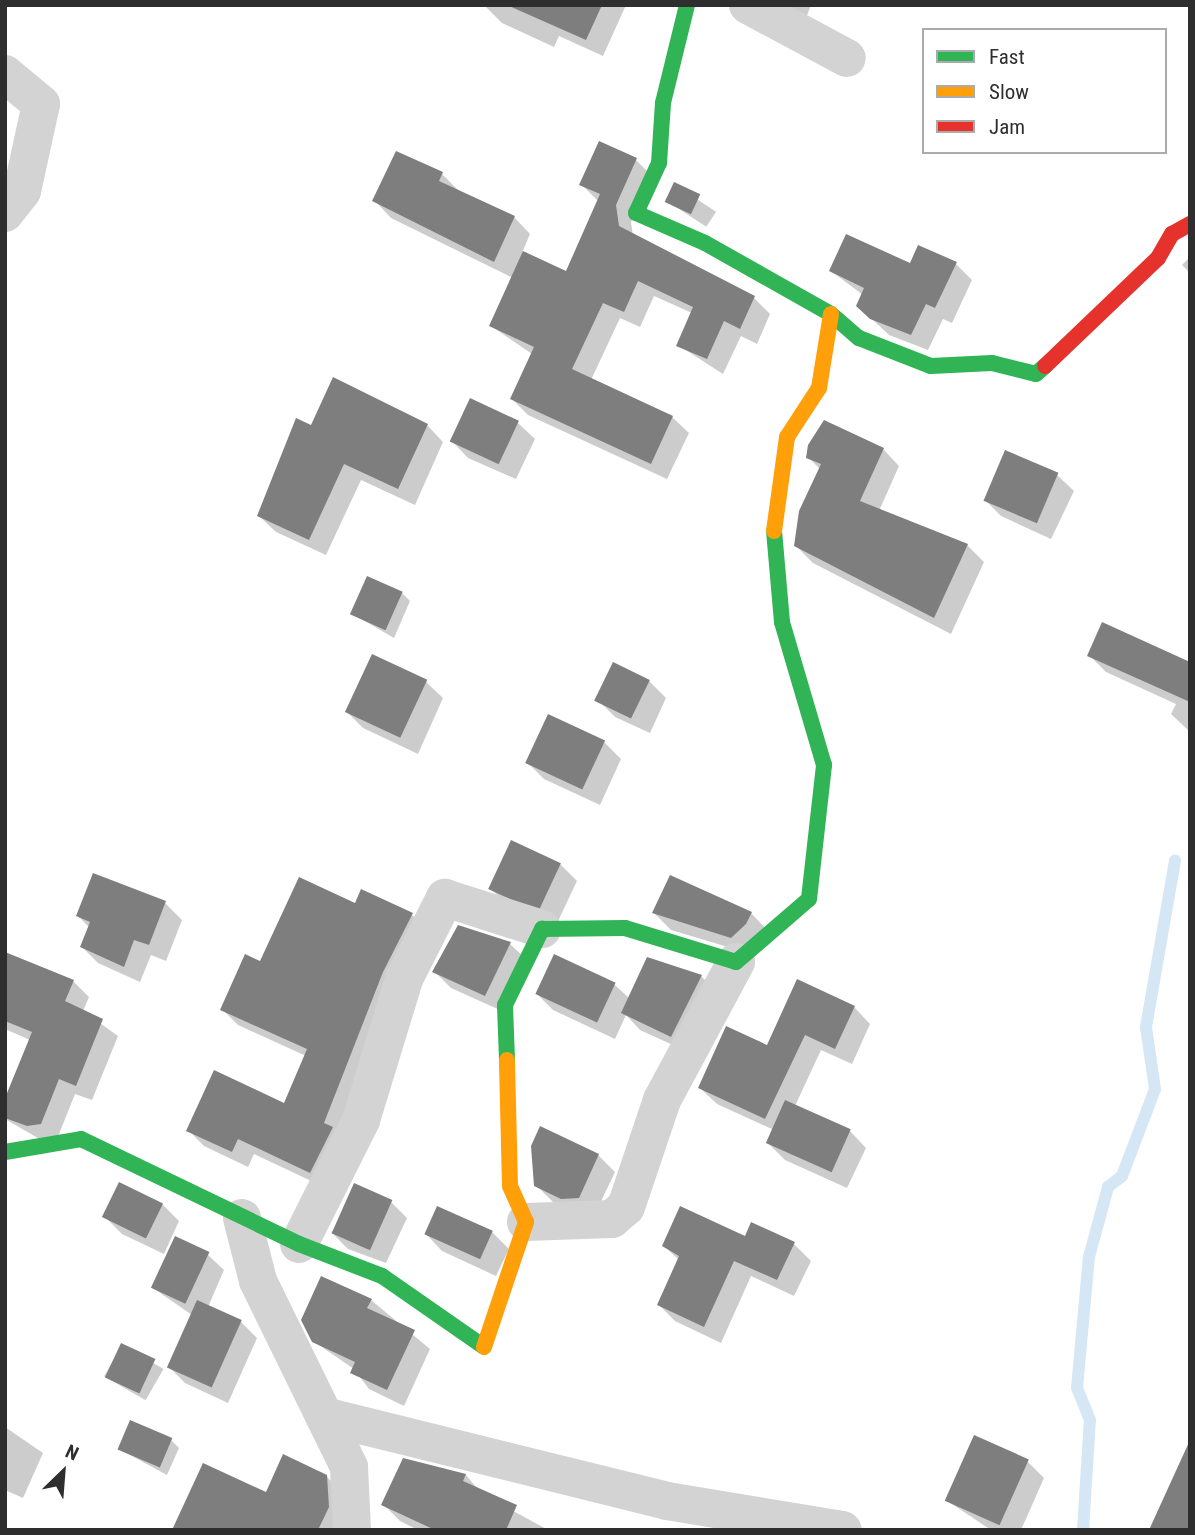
<!DOCTYPE html>
<html>
<head>
<meta charset="utf-8">
<style>
  body { margin:0 }
  #map { position:relative; width:1195px; height:1535px; overflow:hidden; background:#fff; font-family:"Roboto Condensed",sans-serif }
  div>[style] { position:absolute }
  [style*='--x'] { left:calc(var(--x)*1px); top:calc(var(--y)*1px); width:calc(var(--w)*1px); rotate:calc(var(--a)*1deg) }
  .shadow>* { inset:0; background:#0003; transform-origin:0 0 }
  .stream>* { height:12px; margin:-6px; padding:0 6px; transform-origin:6px; border-radius:6px; background:#d5e6f4 }
  .building>* { inset:0; background:#7e7e7e; transform-origin:0 0 }
  .street>* { height:38px; margin:-19px; padding:0 19px; transform-origin:19px; border-radius:19px; background:#d3d3d3 }
  .fast>* { height:16px; margin:-8px; padding:0 8px; transform-origin:8px; border-radius:8px; background:#30b455 }
  .slow>* { height:16px; margin:-8px; padding:0 8px; transform-origin:8px; border-radius:8px; background:#ff9f0a }
  .jam>* { height:16px; margin:-8px; padding:0 8px; transform-origin:8px; border-radius:8px; background:#e5322d }
  span { translate:-50% -50%; white-space:nowrap; text-align:center; line-height:1.15; -webkit-text-stroke:7px #fff; paint-order:stroke }
  .frame { position:absolute; inset:0; border:7px solid #2e2e2e; pointer-events:none }
  .legend { position:absolute; left:922px; top:28px; width:245px; height:126px; box-sizing:border-box; background:#fff; border:2px solid #ababab; margin:0; padding:9px 12px; list-style:none; font-size:21px; color:#2e2e2e }
  .legend li { display:flex; align-items:center; gap:14px; height:35px }
  .legend b { width:35px; border:2px solid #ababab }
  .north { position:absolute; left:28px; top:1437px; width:70px; height:70px; -webkit-text-stroke:5px #fff; paint-order:stroke; rotate:25deg; font-size:19px; font-weight:700; line-height:28px; text-align:center; color:#2e2e2e }
  .north::after { content:''; display:block; margin:auto; width:24px; height:32px; background:#2e2e2e; clip-path:polygon(50% 0,100% 100%,50% 72%,0 100%) }
</style>
</head>
<body>
<div id="map">
  <div class="shadow">
    <div style="clip-path:polygon(626px 5px,603px 56px,559px 36px,554px 47px,502px 23px,486px 7px)"></div>
    <div style="clip-path:polygon(779px 5px,811px 5px,806px 18px)"></div>
    <div style="clip-path:polygon(636px 160px,652px 176px,631px 222px,633px 236px,754px 298px,770px 314px,757px 344px,741px 336px,723px 374px,678px 345px,692px 313px,654px 296px,640px 327px,620px 318px,591px 380px,672px 417px,689px 433px,667px 479px,528px 415px,512px 399px,532px 354px,491px 326px,513px 278px,391px 218px,375px 201px,442px 174px,459px 191px,514px 217px,530px 234px,522px 253px,567px 273px,598px 201px,581px 184px)"></div>
    <div style="left:675px;top:185px;width:49px;height:18px;rotate:33deg"></div>
    <div style="clip-path:polygon(1190px 257px,1190px 273px,1182px 265px)"></div>
    <div style="clip-path:polygon(956px 264px,972px 280px,952px 323px,943px 319px,928px 350px,889px 335px,858px 306px,863px 295px,831px 271px)"></div>
    <div style="clip-path:polygon(518px 423px,535px 439px,516px 479px,468px 458px,452px 441px)"></div>
    <div style="clip-path:polygon(427px 425px,443px 442px,415px 505px,361px 480px,326px 555px,276px 532px,259px 516px,312px 427px)"></div>
    <div style="clip-path:polygon(883px 449px,899px 466px,879px 511px,967px 545px,984px 562px,951px 634px,813px 563px,796px 546px,820px 469px,808px 457px)"></div>
    <div style="clip-path:polygon(1057px 475px,1074px 491px,1051px 539px,1001px 516px,985px 500px)"></div>
    <div style="clip-path:polygon(402px 593px,410px 601px,394px 638px,351px 613px)"></div>
    <div style="clip-path:polygon(1089px 655px,1190px 664px,1190px 732px,1171px 714px,1176px 704px,1106px 672px)"></div>
    <div style="clip-path:polygon(649px 681px,666px 698px,650px 733px,615px 717px,598px 700px)"></div>
    <div style="clip-path:polygon(426px 682px,443px 698px,418px 754px,363px 728px,347px 712px)"></div>
    <div style="clip-path:polygon(604px 742px,621px 759px,600px 805px,544px 779px,528px 763px)"></div>
    <div style="clip-path:polygon(512px 843px,560px 864px,577px 881px,558px 921px,507px 905px,491px 889px)"></div>
    <div style="clip-path:polygon(165px 903px,182px 920px,166px 961px,151px 955px,140px 982px,98px 963px,82px 947px,89px 927px,78px 916px)"></div>
    <div style="clip-path:polygon(654px 913px,751px 913px,767px 930px,748px 953px,671px 930px)"></div>
    <div style="clip-path:polygon(412px 915px,428px 931px,326px 1188px,254px 1154px,248px 1167px,204px 1146px,188px 1130px,285px 1105px,306px 1056px,238px 1025px,222px 1009px,261px 963px)"></div>
    <div style="clip-path:polygon(459px 927px,510px 944px,527px 960px,502px 1011px,451px 988px,434px 971px)"></div>
    <div style="clip-path:polygon(5px 954px,74px 982px,89px 997px,83px 1011px,118px 1036px,92px 1100px,75px 1094px,57px 1139px,43px 1141px,5px 1119px,30px 1040px,5px 1029px)"></div>
    <div style="clip-path:polygon(701px 976px,718px 993px,688px 1052px,640px 1030px,626px 1015px,615px 1039px,553px 1010px,537px 994px,615px 985px,630px 999px)"></div>
    <div style="clip-path:polygon(854px 1007px,870px 1024px,852px 1064px,821px 1050px,795px 1106px,850px 1131px,866px 1148px,847px 1188px,785px 1160px,768px 1143px,774px 1130px,717px 1104px,700px 1088px)"></div>
    <div style="clip-path:polygon(598px 1155px,615px 1172px,595px 1214px,553px 1202px,536px 1185px)"></div>
    <div style="clip-path:polygon(391px 1202px,407px 1218px,386px 1263px,348px 1249px,331px 1232px)"></div>
    <div style="clip-path:polygon(162px 1204px,179px 1221px,164px 1254px,122px 1234px,105px 1217px)"></div>
    <div style="clip-path:polygon(752px 1225px,794px 1244px,811px 1261px,794px 1296px,751px 1276px,721px 1343px,675px 1321px,659px 1305px,679px 1260px,664px 1246px,745px 1238px)"></div>
    <div style="clip-path:polygon(492px 1232px,509px 1249px,496px 1276px,442px 1251px,426px 1234px)"></div>
    <div style="clip-path:polygon(207px 1254px,224px 1270px,208px 1307px,241px 1322px,257px 1338px,228px 1403px,185px 1383px,168px 1366px,192px 1315px,153px 1288px)"></div>
    <div style="clip-path:polygon(371px 1300px,430px 1349px,404px 1406px,369px 1389px,354px 1369px,313px 1341px)"></div>
    <div style="left:122px;top:1345px;width:48px;height:36px;rotate:30deg"></div>
    <div style="clip-path:polygon(5px 1427px,43px 1453px,23px 1498px,5px 1490px)"></div>
    <div style="clip-path:polygon(171px 1440px,179px 1448px,167px 1475px,119px 1449px)"></div>
    <div style="clip-path:polygon(404px 1460px,466px 1475px,481px 1493px,548px 1530px,418px 1530px,400px 1521px,383px 1504px)"></div>
    <div style="clip-path:polygon(1028px 1462px,1044px 1478px,1021px 1530px,991px 1530px,946px 1500px)"></div>
    <div style="clip-path:polygon(326px 1476px,343px 1493px,332px 1530px,185px 1530px)"></div>
  </div>
  <div class="stream">
    <div style="--x:1083;--y:1530;--w:110;--a:-86.4"></div>
    <div style="--x:1090;--y:1420;--w:35;--a:-112"></div>
    <div style="--x:1077;--y:1388;--w:132;--a:-84.8"></div>
    <div style="--x:1089;--y:1257;--w:73;--a:-74.8"></div>
    <div style="--x:1108;--y:1187;--w:18;--a:-38"></div>
    <div style="--x:1122;--y:1176;--w:93;--a:-69.2"></div>
    <div style="--x:1155;--y:1089;--w:63;--a:-98.3"></div>
    <div style="--x:1146;--y:1027;--w:169;--a:-80.1"></div>
  </div>
  <div class="building">
    <div style="clip-path:polygon(507px 5px,602px 5px,586px 40px)"></div>
    <div style="clip-path:polygon(599px 141px,637px 158px,616px 205px,619px 226px,755px 296px,740px 329px,724px 321px,707px 359px,676px 346px,693px 307px,638px 281px,624px 312px,603px 303px,572px 369px,673px 416px,651px 464px,510px 399px,534px 347px,489px 326px,523px 251px,566px 271px,600px 194px,579px 185px)"></div>
    <div style="clip-path:polygon(396px 151px,443px 172px,439px 181px,515px 216px,494px 262px,372px 201px)"></div>
    <div style="left:674px;top:182px;width:29px;height:22px;rotate:25deg"></div>
    <div style="clip-path:polygon(846px 234px,910px 263px,918px 245px,957px 262px,935px 308px,926px 304px,911px 335px,870px 319px,856px 306px,864px 288px,829px 271px)"></div>
    <div style="clip-path:polygon(333px 377px,428px 424px,398px 489px,344px 464px,309px 540px,257px 516px,296px 418px,311px 425px)"></div>
    <div style="left:470px;top:398px;width:54px;height:48px;rotate:25deg"></div>
    <div style="clip-path:polygon(824px 420px,884px 448px,860px 501px,968px 544px,934px 618px,794px 546px,799px 511px,821px 464px,806px 458px,808px 445px)"></div>
    <div style="left:1005px;top:450px;width:58px;height:55px;rotate:23deg"></div>
    <div style="left:367px;top:576px;width:39px;height:42px;rotate:24deg"></div>
    <div style="clip-path:polygon(1102px 622px,1190px 662px,1190px 702px,1087px 656px)"></div>
    <div style="left:372px;top:654px;width:61px;height:64px;rotate:25deg"></div>
    <div style="left:613px;top:662px;width:41px;height:43px;rotate:26deg"></div>
    <div style="left:548px;top:714px;width:63px;height:54px;rotate:25deg"></div>
    <div style="left:511px;top:840px;width:55px;height:54px;rotate:25deg"></div>
    <div style="clip-path:polygon(93px 873px,166px 901px,149px 945px,134px 940px,124px 967px,80px 947px,90px 922px,76px 916px)"></div>
    <div style="clip-path:polygon(670px 875px,752px 912px,746px 924px,731px 938px,652px 913px)"></div>
    <div style="clip-path:polygon(299px 877px,355px 903px,361px 889px,413px 913px,383px 972px,324px 1123px,333px 1127px,310px 1173px,238px 1139px,232px 1152px,186px 1131px,214px 1070px,284px 1103px,307px 1049px,220px 1010px,245px 954px,260px 961px)"></div>
    <div style="clip-path:polygon(458px 925px,511px 942px,485px 996px,432px 972px)"></div>
    <div style="clip-path:polygon(5px 952px,74px 980px,65px 1001px,103px 1019px,76px 1086px,59px 1079px,41px 1124px,27px 1126px,5px 1118px,5px 1098px,32px 1032px,5px 1021px)"></div>
    <div style="left:554px;top:954px;width:68px;height:44px;rotate:25deg"></div>
    <div style="clip-path:polygon(647px 957px,702px 975px,671px 1037px,621px 1013px)"></div>
    <div style="clip-path:polygon(797px 979px,855px 1006px,835px 1049px,805px 1035px,765px 1119px,698px 1088px,726px 1026px,767px 1045px)"></div>
    <div style="left:785px;top:1100px;width:72px;height:47px;rotate:24deg"></div>
    <div style="clip-path:polygon(540px 1126px,599px 1154px,579px 1198px,561px 1199px,534px 1186px,531px 1146px)"></div>
    <div style="left:119px;top:1182px;width:49px;height:39px;rotate:26deg"></div>
    <div style="left:354px;top:1183px;width:42px;height:55px;rotate:24deg"></div>
    <div style="left:437px;top:1206px;width:61px;height:31px;rotate:24deg"></div>
    <div style="clip-path:polygon(680px 1206px,745px 1236px,751px 1222px,795px 1242px,777px 1280px,734px 1261px,704px 1327px,657px 1305px,679px 1256px,662px 1246px)"></div>
    <div style="left:175px;top:1236px;width:38px;height:57px;rotate:25deg"></div>
    <div style="clip-path:polygon(321px 1276px,372px 1299px,367px 1308px,415px 1330px,387px 1390px,350px 1373px,355px 1362px,312px 1342px,301px 1320px)"></div>
    <div style="left:197px;top:1300px;width:49px;height:74px;rotate:24deg"></div>
    <div style="left:121px;top:1343px;width:38px;height:38px;rotate:25deg"></div>
    <div style="left:130px;top:1420px;width:46px;height:32px;rotate:23deg"></div>
    <div style="left:974px;top:1435px;width:60px;height:72px;rotate:24deg"></div>
    <div style="clip-path:polygon(1190px 1440px,1190px 1530px,1149px 1530px)"></div>
    <div style="clip-path:polygon(283px 1454px,327px 1475px,329px 1507px,318px 1530px,172px 1530px,203px 1463px,266px 1492px)"></div>
    <div style="clip-path:polygon(403px 1458px,466px 1474px,463px 1481px,517px 1505px,506px 1530px,435px 1530px,381px 1505px)"></div>
  </div>
  <div class="street">
    <div style="--x:748;--y:5;--w:112;--a:28.2"></div>
    <div style="--x:5;--y:74;--w:47;--a:39.8"></div>
    <div style="--x:41;--y:104;--w:89;--a:102.3"></div>
    <div style="--x:22;--y:191;--w:28;--a:128"></div>
    <div style="--x:242;--y:1218;--w:65;--a:75.7"></div>
    <div style="--x:258;--y:1281;--w:207;--a:63.9"></div>
    <div style="--x:349;--y:1467;--w:63;--a:87.3"></div>
    <div style="--x:526;--y:1222;--w:86;--a:-2"></div>
    <div style="--x:612;--y:1219;--w:18;--a:-41"></div>
    <div style="--x:626;--y:1207;--w:113;--a:-71.4"></div>
    <div style="--x:662;--y:1100;--w:157;--a:-61.8"></div>
    <div style="--x:299;--y:1244;--w:139;--a:-63.4"></div>
    <div style="--x:361;--y:1120;--w:147;--a:-73"></div>
    <div style="--x:404;--y:979;--w:91;--a:-63.2"></div>
    <div style="--x:445;--y:898;--w:102;--a:17.7"></div>
    <div style="--x:324;--y:1416;--w:353;--a:13.9"></div>
    <div style="--x:667;--y:1501;--w:178;--a:9.4"></div>
  </div>
  <div class="fast">
    <div style="--x:687;--y:5;--w:101;--a:103.8"></div>
    <div style="--x:663;--y:103;--w:60;--a:93.8"></div>
    <div style="--x:659;--y:163;--w:55;--a:114.7"></div>
    <div style="--x:636;--y:213;--w:75;--a:23.5"></div>
    <div style="--x:705;--y:243;--w:145;--a:29.4"></div>
    <div style="--x:831;--y:314;--w:37;--a:41"></div>
    <div style="--x:859;--y:338;--w:77;--a:21.3"></div>
    <div style="--x:931;--y:366;--w:61;--a:-2.8"></div>
    <div style="--x:992;--y:363;--w:45;--a:14"></div>
    <div style="--x:1036;--y:374;--w:12;--a:-42"></div>
    <div style="--x:507;--y:1060;--w:55;--a:-92.1"></div>
    <div style="--x:505;--y:1005;--w:85;--a:-64"></div>
    <div style="--x:542;--y:929;--w:83;--a:-0.7"></div>
    <div style="--x:625;--y:928;--w:116;--a:17"></div>
    <div style="--x:736;--y:962;--w:96;--a:-40.8"></div>
    <div style="--x:809;--y:899;--w:135;--a:-83.6"></div>
    <div style="--x:824;--y:765;--w:149;--a:-106.4"></div>
    <div style="--x:782;--y:622;--w:91;--a:-95"></div>
    <div style="--x:5;--y:1152;--w:77;--a:-9.7"></div>
    <div style="--x:81;--y:1139;--w:242;--a:25.7"></div>
    <div style="--x:299;--y:1244;--w:89;--a:21.1"></div>
    <div style="--x:382;--y:1276;--w:124;--a:34.8"></div>
  </div>
  <div class="slow">
    <div style="--x:774;--y:531;--w:95;--a:-82.1"></div>
    <div style="--x:787;--y:437;--w:59;--a:-56.9"></div>
    <div style="--x:819;--y:388;--w:75;--a:-80.8"></div>
    <div style="--x:484;--y:1347;--w:132;--a:-71.4"></div>
    <div style="--x:526;--y:1222;--w:39;--a:-114"></div>
    <div style="--x:510;--y:1186;--w:126;--a:-91.4"></div>
  </div>
  <div class="jam">
    <div style="--x:1045;--y:366;--w:156;--a:-43.7"></div>
    <div style="--x:1158;--y:258;--w:28;--a:-60"></div>
    <div style="--x:1172;--y:234;--w:21;--a:-29"></div>
  </div>
  <div class="frame"></div>
  <ul class="legend">
  <li><b style="height:9px;background:#30b455"></b>Fast</li>
  <li><b style="height:9px;background:#ff9f0a"></b>Slow</li>
  <li><b style="height:9px;background:#e5322d"></b>Jam</li>
  </ul>
  <div class="north">N</div>
</div>
</body>
</html>
